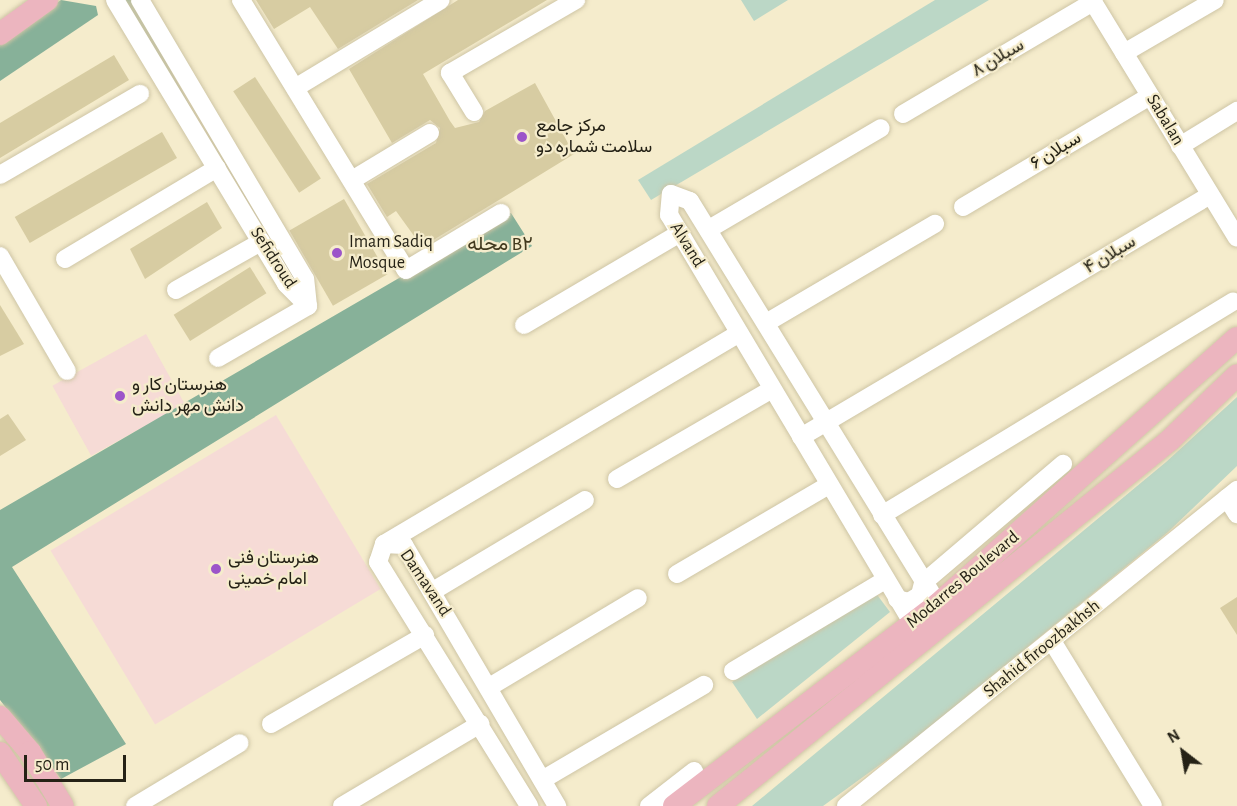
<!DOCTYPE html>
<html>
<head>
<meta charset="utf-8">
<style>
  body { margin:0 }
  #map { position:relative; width:1237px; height:806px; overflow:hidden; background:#f5eccc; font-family:"Alegreya Sans",Vazirmatn,sans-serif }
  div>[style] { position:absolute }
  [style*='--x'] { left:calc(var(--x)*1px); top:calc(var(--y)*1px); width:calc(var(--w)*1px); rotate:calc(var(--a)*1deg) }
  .education>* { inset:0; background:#f6dbd6; transform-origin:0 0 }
  .green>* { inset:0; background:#bbd7c6 }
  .forest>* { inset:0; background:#87b199 }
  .building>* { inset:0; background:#d7cca2; transform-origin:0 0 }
  .roads { filter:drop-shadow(0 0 2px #cec5a5) drop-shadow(0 0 2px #cec5a5) }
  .minor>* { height:18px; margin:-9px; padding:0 9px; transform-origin:9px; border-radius:9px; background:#fff }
  .major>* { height:22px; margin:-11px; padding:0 11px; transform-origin:11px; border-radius:11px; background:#ecb5bf }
  .dots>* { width:16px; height:16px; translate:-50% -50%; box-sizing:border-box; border:3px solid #f5eccc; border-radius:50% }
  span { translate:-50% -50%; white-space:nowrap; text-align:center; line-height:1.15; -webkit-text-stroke:4.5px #f5eccc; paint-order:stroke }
  .street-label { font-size:18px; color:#252216 }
  .poi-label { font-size:18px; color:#252216 }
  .left { translate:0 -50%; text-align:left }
  .neighbourhood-label { font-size:20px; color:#41391e }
  .north { position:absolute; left:1153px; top:722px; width:60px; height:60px; -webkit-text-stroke:4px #f5eccc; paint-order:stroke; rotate:329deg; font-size:16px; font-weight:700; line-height:24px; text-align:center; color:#252216 }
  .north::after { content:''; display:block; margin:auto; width:21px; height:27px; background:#252216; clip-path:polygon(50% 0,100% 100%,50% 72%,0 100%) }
  .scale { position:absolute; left:24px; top:755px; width:102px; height:27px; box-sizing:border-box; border:3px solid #252216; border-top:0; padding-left:8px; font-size:18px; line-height:21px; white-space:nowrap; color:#252216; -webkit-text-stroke:4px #f5eccc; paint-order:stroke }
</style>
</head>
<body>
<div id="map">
  <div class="education">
    <div style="left:146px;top:334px;width:80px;height:107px;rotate:61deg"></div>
    <div style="left:276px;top:415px;width:203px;height:263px;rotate:59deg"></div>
  </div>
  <div class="green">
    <div style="clip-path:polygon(741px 0,788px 0,754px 21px)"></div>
    <div style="clip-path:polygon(935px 0,989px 0,651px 200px,638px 180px)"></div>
    <div style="clip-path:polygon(1237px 397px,1237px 466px,1168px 532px,914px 740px,823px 806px,752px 806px,1166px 462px)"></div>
    <div style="clip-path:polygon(875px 592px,890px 612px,757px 719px,732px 682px)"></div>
  </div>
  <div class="forest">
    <div style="clip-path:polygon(61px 0,96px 6px,98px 15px,0 81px,0 43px)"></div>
    <div style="clip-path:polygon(120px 0,133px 0,197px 119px)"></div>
    <div style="clip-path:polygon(511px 213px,532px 246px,12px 567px,126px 744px,61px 779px,0 700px,0 510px)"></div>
  </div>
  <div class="building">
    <div style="clip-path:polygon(256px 0,418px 0,338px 49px,310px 7px,274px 29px)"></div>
    <div style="clip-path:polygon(458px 0,547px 0,423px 74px,450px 121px,455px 128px,479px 122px,485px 111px,535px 83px,574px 154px,422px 247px,396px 211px,387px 217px,367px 184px,436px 143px,440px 128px,430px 120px,392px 143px,349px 69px)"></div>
    <div style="clip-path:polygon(114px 55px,129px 80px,0 158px,0 123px)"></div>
    <div style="left:255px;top:77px;width:121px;height:26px;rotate:57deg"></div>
    <div style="left:162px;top:132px;width:30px;height:170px;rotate:60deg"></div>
    <div style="left:344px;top:199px;width:87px;height:63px;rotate:60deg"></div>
    <div style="clip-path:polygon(207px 202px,222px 228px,145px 279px,130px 249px)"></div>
    <div style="left:250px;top:267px;width:31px;height:90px;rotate:58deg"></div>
    <div style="clip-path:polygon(0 305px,24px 344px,0 356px)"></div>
    <div style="clip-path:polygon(8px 414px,26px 440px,0 456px,0 419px)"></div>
    <div style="clip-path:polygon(1237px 597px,1237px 635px,1220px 608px)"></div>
  </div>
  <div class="roads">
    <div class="minor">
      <div style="--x:115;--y:0;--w:332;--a:58.9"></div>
      <div style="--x:286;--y:284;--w:31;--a:45"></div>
      <div style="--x:308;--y:306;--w:27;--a:-96"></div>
      <div style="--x:305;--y:279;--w:324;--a:-120.6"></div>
      <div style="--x:241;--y:0;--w:316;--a:58.6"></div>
      <div style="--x:406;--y:270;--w:111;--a:-31"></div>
      <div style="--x:1124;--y:53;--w:105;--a:-30.2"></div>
      <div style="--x:295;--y:88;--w:170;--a:-31.1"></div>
      <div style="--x:474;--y:112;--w:46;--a:-121.6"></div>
      <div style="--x:450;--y:73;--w:146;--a:-30.1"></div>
      <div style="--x:903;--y:114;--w:221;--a:-30.5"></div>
      <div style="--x:1093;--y:2;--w:276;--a:58.6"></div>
      <div style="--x:1180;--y:146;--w:67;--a:-31.6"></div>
      <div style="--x:0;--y:175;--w:162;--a:-30.1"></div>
      <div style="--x:352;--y:180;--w:91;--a:-31.1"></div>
      <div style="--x:963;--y:207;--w:217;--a:-30.7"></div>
      <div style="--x:709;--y:229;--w:199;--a:-30.4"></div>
      <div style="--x:0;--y:256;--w:133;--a:59.8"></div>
      <div style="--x:65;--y:259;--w:177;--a:-30.9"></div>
      <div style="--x:176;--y:290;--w:98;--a:-29.5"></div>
      <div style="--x:766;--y:323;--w:196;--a:-30.4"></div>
      <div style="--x:524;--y:325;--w:181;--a:-30.5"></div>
      <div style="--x:218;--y:358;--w:104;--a:-30"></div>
      <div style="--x:801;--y:437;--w:475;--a:-30.6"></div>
      <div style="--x:617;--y:479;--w:179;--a:-30.1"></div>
      <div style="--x:1227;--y:498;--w:19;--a:58"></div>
      <div style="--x:882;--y:515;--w:411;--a:-31.3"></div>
      <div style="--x:384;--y:544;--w:413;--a:-30.7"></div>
      <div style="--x:384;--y:544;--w:20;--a:3"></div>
      <div style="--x:404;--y:545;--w:303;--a:59.6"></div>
      <div style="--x:384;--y:544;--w:19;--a:108"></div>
      <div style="--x:378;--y:562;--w:287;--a:58.2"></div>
      <div style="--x:677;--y:574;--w:176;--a:-30.4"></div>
      <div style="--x:433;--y:591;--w:177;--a:-30.9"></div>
      <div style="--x:897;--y:599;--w:12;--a:14"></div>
      <div style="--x:909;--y:602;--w:13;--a:-32"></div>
      <div style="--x:920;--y:595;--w:12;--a:-76"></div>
      <div style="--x:923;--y:583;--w:184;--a:-40.4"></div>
      <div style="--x:913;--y:624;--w:476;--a:-120.8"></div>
      <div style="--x:669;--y:215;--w:21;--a:-85"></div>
      <div style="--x:671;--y:194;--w:20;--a:20"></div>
      <div style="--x:690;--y:201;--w:473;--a:58.4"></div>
      <div style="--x:1052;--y:641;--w:193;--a:58.5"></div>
      <div style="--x:733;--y:671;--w:177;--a:-30.9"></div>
      <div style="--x:491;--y:686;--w:171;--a:-30.9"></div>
      <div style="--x:271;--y:724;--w:178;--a:-30"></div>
      <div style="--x:542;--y:780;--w:188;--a:-30.4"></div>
      <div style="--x:135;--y:806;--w:122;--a:-31"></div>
      <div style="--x:342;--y:806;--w:161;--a:-30.7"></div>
      <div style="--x:649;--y:806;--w:57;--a:-37.9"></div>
      <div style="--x:846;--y:806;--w:503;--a:-38.94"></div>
    </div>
    <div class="major">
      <div style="--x:0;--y:34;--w:58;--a:-35.9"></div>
      <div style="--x:0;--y:717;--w:46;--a:49.4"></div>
      <div style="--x:30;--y:752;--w:63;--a:58.6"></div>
      <div style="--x:0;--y:753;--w:64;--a:55.8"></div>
      <div style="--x:674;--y:806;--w:332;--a:-37.4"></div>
      <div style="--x:938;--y:604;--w:400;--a:-41.7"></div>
      <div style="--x:718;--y:806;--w:582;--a:-39"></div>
      <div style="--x:1170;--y:440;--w:93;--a:-44.1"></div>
    </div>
  </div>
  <div class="dots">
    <div style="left:522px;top:137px;background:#9c55c9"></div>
    <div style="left:337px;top:253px;background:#9c55c9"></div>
    <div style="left:120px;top:396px;background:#9c55c9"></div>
    <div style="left:216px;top:569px;background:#9c55c9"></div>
  </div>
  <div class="street-label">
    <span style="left:998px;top:58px;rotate:-30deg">سبلان ۸</span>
    <span style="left:1165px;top:120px;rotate:59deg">Sabalan</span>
    <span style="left:1056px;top:151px;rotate:-31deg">سبلان ۶</span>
    <span style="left:687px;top:245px;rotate:58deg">Alvand</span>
    <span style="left:1110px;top:255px;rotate:-31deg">سبلان ۴</span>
    <span style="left:273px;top:258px;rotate:57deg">Sefidroud</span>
    <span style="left:963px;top:580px;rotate:-40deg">Modarres Boulevard</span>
    <span style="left:425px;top:583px;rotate:56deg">Damavand</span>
    <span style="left:1042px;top:649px;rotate:-39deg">Shahid firoozbakhsh</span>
  </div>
  <div class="poi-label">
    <span class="left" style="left:536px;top:137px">مرکز جامع<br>سلامت شماره دو</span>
    <span class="left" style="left:349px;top:253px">Imam Sadiq<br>Mosque</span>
    <span class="left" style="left:132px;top:396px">هنرستان کار و<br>دانش مهر دانش</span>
    <span class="left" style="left:228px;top:569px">هنرستان فنی<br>امام خمینی</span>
  </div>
  <div class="neighbourhood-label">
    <span style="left:500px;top:244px">محله B۲</span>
  </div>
  <div class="north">N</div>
  <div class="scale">50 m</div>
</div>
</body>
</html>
